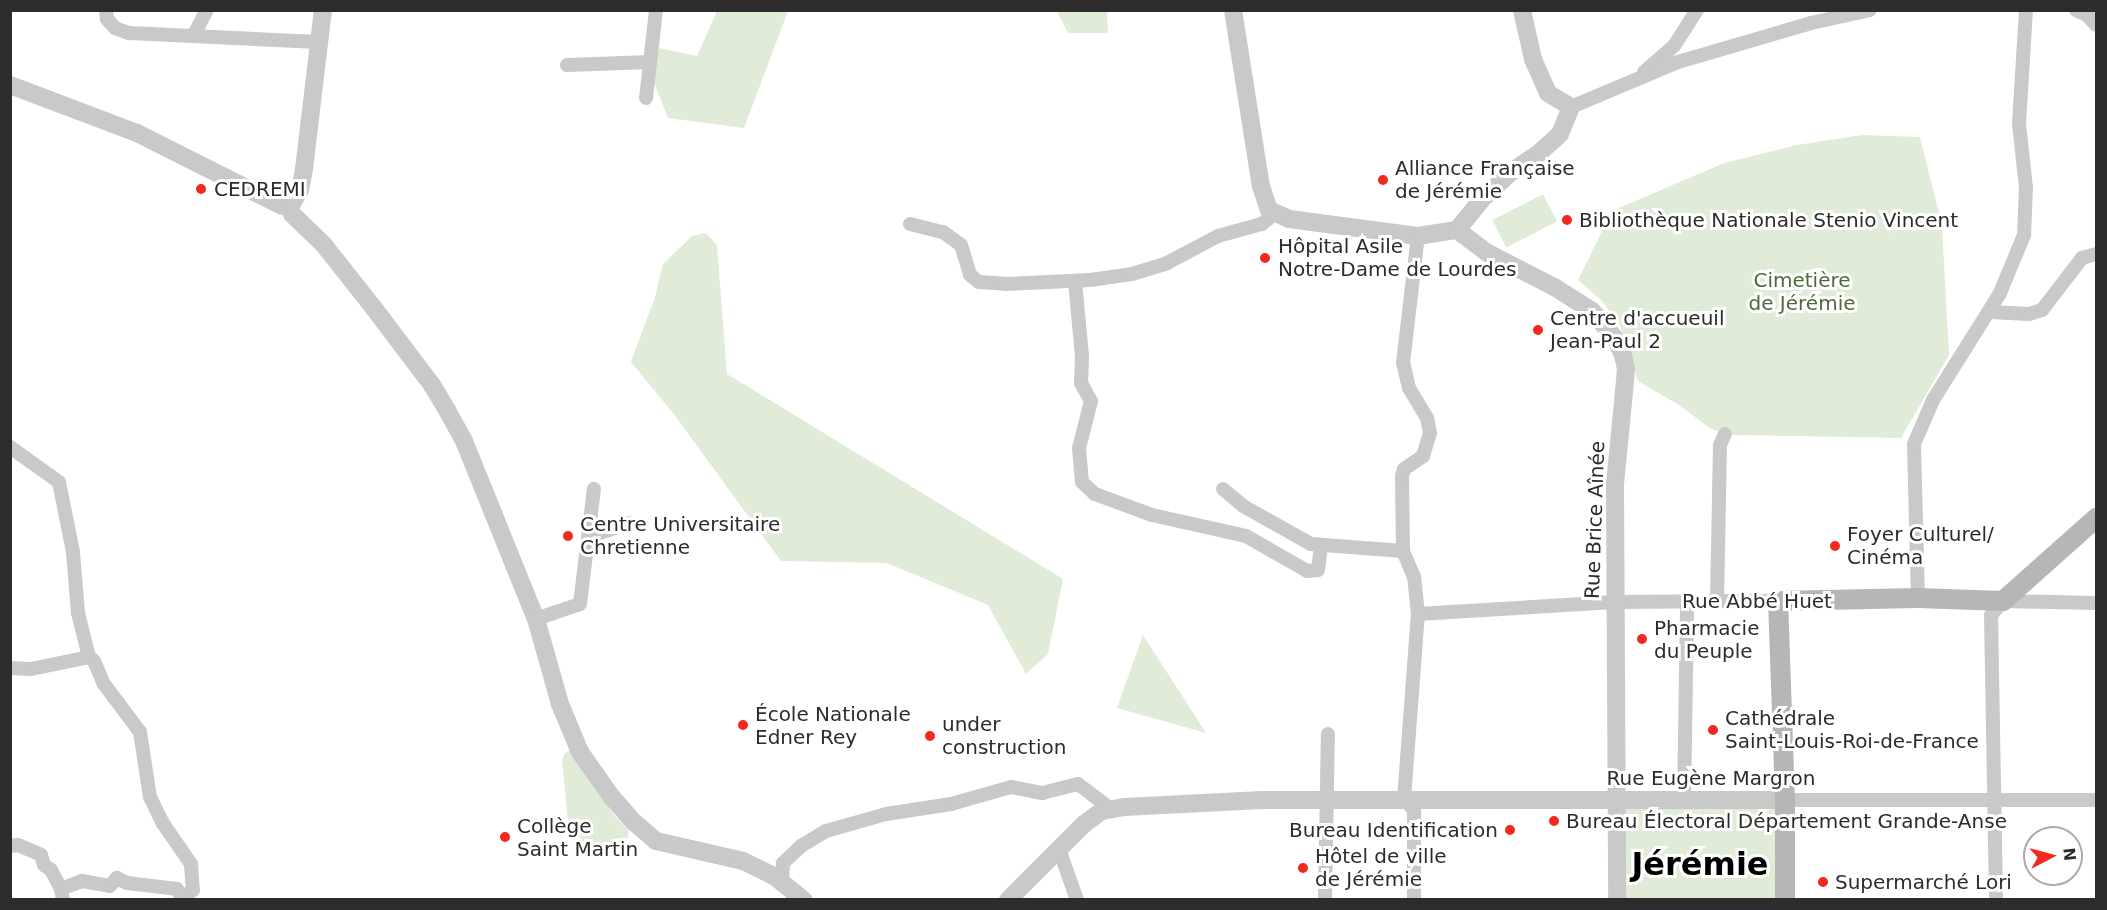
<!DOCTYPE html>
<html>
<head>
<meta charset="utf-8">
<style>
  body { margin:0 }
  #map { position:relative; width:2107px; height:910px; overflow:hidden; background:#fff; font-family:"DejaVu Sans",sans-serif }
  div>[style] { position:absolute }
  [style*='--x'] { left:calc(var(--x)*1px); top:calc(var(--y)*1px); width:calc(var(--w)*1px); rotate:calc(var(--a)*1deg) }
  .green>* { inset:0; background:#e0ecd8; transform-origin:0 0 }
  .minor>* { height:14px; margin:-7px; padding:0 7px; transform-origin:7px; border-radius:7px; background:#c9c9c9 }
  .tertiary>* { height:18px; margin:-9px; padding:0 9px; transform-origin:9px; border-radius:9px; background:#c9c9c9 }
  .secondary>* { height:20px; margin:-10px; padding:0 10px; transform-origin:10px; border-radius:10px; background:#b6b6b6 }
  .dots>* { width:16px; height:16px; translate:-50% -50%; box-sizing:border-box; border:3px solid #fff; border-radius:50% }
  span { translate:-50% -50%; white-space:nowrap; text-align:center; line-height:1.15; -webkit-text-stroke:6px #fff; paint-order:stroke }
  .poi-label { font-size:20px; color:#2c2c2c }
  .left { translate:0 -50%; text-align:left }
  .right { translate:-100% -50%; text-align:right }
  .park-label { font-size:20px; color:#496b37 }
  .street-label { font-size:20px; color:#2c2c2c }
  .town-label { font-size:32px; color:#000; font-weight:700 }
  .frame { position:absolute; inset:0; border:12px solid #2c2c2c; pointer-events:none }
  .north { position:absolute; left:2023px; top:826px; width:60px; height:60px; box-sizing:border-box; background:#fff; border:2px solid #ababab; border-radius:50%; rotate:84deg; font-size:16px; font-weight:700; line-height:24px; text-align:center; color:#2c2c2c }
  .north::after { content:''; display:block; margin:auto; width:21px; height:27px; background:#f3281f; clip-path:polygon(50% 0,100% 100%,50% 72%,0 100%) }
</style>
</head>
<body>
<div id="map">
  <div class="green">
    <div style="clip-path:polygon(717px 11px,788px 11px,744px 128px,668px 118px,652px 78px,659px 48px,697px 56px)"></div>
    <div style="clip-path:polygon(1057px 11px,1107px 11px,1108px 33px,1068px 33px)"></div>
    <div style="clip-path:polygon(1862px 135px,1920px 137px,1942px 225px,1949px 355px,1901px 438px,1733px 435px,1711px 429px,1679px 405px,1638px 381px,1619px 323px,1601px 300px,1578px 280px,1612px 211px,1724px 163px,1797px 145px)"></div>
    <div style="left:1543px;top:194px;width:31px;height:57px;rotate:63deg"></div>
    <div style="clip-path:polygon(706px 233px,717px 245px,727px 374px,1063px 579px,1048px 654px,1026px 674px,988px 605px,887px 563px,781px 561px,673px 413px,631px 362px,655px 297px,663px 264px,692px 236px)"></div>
    <div style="clip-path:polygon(1143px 635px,1206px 733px,1117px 708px)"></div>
    <div style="clip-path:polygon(571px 749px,578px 754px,614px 815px,629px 831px,627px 841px,596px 847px,584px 843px,568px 821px,562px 760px,565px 753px)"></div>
    <div style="left:1624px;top:809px;width:154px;height:90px"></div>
  </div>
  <div class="minor">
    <div style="--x:106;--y:10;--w:9;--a:84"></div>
    <div style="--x:107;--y:19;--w:12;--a:48"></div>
    <div style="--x:115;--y:28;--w:15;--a:20"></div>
    <div style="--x:129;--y:33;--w:189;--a:2.7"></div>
    <div style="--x:2076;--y:10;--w:12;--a:24"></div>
    <div style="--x:2087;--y:15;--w:13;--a:48"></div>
    <div style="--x:194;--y:35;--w:28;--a:-63"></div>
    <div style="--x:567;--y:65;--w:83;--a:-2.1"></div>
    <div style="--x:1644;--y:72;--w:40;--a:-41"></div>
    <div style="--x:1674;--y:46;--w:43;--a:-57.4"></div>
    <div style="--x:646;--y:98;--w:89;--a:-83.5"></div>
    <div style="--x:1571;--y:107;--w:116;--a:-22.8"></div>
    <div style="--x:1678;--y:62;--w:139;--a:-16.3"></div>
    <div style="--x:1811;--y:23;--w:60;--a:-12.4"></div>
    <div style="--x:910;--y:224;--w:34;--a:14"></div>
    <div style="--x:943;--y:232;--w:22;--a:36"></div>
    <div style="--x:961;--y:245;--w:31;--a:73"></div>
    <div style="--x:970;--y:275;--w:11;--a:38"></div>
    <div style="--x:979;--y:282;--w:26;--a:4"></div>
    <div style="--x:1005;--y:284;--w:85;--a:-2.7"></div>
    <div style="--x:1090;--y:280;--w:42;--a:-8.1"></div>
    <div style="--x:1132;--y:274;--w:37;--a:-17"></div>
    <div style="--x:1167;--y:263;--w:58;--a:-27.9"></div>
    <div style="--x:1218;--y:236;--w:46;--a:-15.3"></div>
    <div style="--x:1262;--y:224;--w:16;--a:-40"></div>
    <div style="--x:1075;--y:281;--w:75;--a:84.7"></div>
    <div style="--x:1082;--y:356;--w:27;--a:92"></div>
    <div style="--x:1081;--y:383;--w:21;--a:61"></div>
    <div style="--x:1091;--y:401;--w:49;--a:104.3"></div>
    <div style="--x:1079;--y:448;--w:34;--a:85"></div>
    <div style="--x:1082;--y:482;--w:18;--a:43"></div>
    <div style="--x:1095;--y:494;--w:61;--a:20.2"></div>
    <div style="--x:1152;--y:515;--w:96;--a:12.6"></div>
    <div style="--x:1246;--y:536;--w:70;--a:29.8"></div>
    <div style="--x:1307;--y:571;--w:11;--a:-5"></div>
    <div style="--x:1318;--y:570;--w:25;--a:-83"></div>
    <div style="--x:1990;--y:312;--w:39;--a:3"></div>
    <div style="--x:2029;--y:314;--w:14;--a:-17"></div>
    <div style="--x:2042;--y:310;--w:66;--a:-52.4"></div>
    <div style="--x:2082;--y:258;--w:15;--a:-16"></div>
    <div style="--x:10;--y:447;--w:60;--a:35.5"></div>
    <div style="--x:59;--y:482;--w:71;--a:78.7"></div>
    <div style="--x:73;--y:552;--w:61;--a:85.3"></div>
    <div style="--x:78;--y:613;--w:45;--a:76"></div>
    <div style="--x:89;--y:657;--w:6;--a:39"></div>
    <div style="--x:94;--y:661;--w:25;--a:67"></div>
    <div style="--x:104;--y:684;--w:60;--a:53.1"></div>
    <div style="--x:140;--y:732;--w:66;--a:81.3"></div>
    <div style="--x:150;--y:797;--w:28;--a:64"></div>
    <div style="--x:162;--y:822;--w:51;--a:55.4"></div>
    <div style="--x:191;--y:864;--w:26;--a:86"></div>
    <div style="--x:193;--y:890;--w:14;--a:144"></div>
    <div style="--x:1223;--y:489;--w:26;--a:40"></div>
    <div style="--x:1243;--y:506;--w:78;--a:29.2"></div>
    <div style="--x:1311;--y:544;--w:92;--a:4.4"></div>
    <div style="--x:589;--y:537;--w:42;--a:-19.3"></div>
    <div style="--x:1918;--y:598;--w:154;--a:-91.5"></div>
    <div style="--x:1914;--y:444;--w:48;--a:-66.6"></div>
    <div style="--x:1933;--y:400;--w:126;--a:-57.9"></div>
    <div style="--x:2000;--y:293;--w:63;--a:-67.5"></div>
    <div style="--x:2024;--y:235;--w:47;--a:-87.6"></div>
    <div style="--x:2026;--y:188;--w:64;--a:-96.2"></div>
    <div style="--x:2019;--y:124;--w:114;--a:-86.5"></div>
    <div style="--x:1717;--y:601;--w:156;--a:-88.9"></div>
    <div style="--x:1720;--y:445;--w:12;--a:-66"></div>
    <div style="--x:1418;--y:614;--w:197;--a:-3.5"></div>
    <div style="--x:1615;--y:602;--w:163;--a:-0.4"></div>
    <div style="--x:536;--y:619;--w:46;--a:-18.8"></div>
    <div style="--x:580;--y:604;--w:116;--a:-83.1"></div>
    <div style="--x:10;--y:668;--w:21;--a:3"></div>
    <div style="--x:31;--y:669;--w:59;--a:-11.7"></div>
    <div style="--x:1785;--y:800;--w:311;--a:0"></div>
    <div style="--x:1684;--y:801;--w:200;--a:-89.1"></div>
    <div style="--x:10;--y:846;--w:8;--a:-7"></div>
    <div style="--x:18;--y:845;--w:25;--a:23"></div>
    <div style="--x:41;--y:855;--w:10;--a:73"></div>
    <div style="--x:44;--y:865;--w:9;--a:36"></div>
    <div style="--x:51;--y:870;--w:21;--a:62"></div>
    <div style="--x:61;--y:889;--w:11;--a:80"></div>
    <div style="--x:1059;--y:849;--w:54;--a:70.6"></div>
    <div style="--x:782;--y:881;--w:18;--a:-87"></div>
    <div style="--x:783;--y:863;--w:25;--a:-43"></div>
    <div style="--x:801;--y:846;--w:29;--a:-31"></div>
    <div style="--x:826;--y:831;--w:62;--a:-15.8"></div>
    <div style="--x:886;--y:814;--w:66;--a:-8.7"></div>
    <div style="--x:951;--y:804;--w:62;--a:-15.8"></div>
    <div style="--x:1011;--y:787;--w:32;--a:11"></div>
    <div style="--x:1042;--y:793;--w:37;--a:-14"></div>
    <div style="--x:1078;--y:784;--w:41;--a:37.1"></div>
    <div style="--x:61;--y:889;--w:22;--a:-21"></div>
    <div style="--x:82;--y:881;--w:28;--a:10"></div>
    <div style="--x:110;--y:886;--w:11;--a:-49"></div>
    <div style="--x:117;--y:878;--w:11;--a:27"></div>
    <div style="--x:127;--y:883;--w:50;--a:6.8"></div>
    <div style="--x:177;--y:889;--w:13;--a:61"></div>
    <div style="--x:1325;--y:900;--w:166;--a:-89"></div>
    <div style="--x:1414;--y:900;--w:90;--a:-90"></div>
    <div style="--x:1414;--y:810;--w:15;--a:-132"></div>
    <div style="--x:1404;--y:799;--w:186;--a:-85.7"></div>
    <div style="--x:1418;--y:614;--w:37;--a:-96"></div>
    <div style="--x:1414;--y:577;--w:28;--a:-113"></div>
    <div style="--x:1403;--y:551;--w:75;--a:-90.8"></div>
    <div style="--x:1402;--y:476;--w:7;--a:-74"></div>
    <div style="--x:1404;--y:469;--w:23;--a:-34"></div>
    <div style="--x:1423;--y:456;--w:24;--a:-73"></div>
    <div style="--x:1430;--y:433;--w:15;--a:-101"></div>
    <div style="--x:1427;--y:418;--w:35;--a:-121"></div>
    <div style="--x:1409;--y:388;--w:26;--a:-103"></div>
    <div style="--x:1403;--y:363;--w:128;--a:-83.3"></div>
    <div style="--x:1996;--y:900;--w:285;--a:-91"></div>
    <div style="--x:1991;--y:615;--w:18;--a:-49"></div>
    <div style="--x:2003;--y:601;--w:93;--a:1.2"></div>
  </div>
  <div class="tertiary">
    <div style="--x:1233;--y:10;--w:178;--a:81"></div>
    <div style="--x:1261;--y:186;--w:25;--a:72"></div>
    <div style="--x:1269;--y:210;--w:22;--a:24"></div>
    <div style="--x:1289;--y:219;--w:130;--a:7.5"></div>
    <div style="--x:1418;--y:236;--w:39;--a:-9"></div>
    <div style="--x:10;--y:85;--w:136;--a:20.7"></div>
    <div style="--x:137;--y:133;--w:162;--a:26.7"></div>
    <div style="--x:291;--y:205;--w:17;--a:-59"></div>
    <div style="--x:300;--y:190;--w:21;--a:-79"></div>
    <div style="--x:304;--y:169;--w:160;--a:-83.2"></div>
    <div style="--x:292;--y:214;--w:45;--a:44.1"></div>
    <div style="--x:324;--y:245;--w:79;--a:51.7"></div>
    <div style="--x:373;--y:307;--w:98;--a:52.9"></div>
    <div style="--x:432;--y:385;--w:31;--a:59"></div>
    <div style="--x:448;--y:412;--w:33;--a:61"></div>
    <div style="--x:464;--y:441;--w:192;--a:68"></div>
    <div style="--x:536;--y:619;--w:88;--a:74.2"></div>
    <div style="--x:560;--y:704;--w:52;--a:67.4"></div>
    <div style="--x:580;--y:752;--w:54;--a:54.8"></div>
    <div style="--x:611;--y:796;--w:35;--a:49"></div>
    <div style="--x:634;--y:822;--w:29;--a:41"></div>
    <div style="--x:656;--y:841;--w:89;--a:12.9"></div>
    <div style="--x:743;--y:861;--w:34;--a:26"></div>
    <div style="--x:774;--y:876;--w:38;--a:39"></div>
    <div style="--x:1457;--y:230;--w:39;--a:37"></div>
    <div style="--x:1488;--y:253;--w:76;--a:27.2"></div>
    <div style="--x:1556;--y:288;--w:43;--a:32.6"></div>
    <div style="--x:1592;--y:311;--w:38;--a:50"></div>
    <div style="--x:1616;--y:340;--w:17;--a:65"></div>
    <div style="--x:1623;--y:355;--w:14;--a:78"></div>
    <div style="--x:1626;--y:369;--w:23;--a:95"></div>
    <div style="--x:1624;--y:392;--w:92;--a:95.6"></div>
    <div style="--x:1615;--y:484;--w:416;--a:89.7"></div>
    <div style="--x:1457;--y:230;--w:38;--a:-51"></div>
    <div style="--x:1481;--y:200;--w:41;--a:-43"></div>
    <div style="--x:1511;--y:172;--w:34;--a:-34"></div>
    <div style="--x:1539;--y:153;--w:28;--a:-42"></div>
    <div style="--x:1560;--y:134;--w:29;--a:-68"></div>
    <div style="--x:1571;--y:107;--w:27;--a:-149"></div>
    <div style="--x:1548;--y:93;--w:37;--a:-114"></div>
    <div style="--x:1533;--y:59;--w:50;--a:-102.7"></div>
    <div style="--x:1008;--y:900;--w:107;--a:-45"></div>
    <div style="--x:1084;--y:824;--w:22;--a:-36"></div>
    <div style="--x:1102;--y:811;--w:22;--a:-10"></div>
    <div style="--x:1124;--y:807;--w:138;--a:-2.9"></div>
    <div style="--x:1262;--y:800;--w:523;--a:0"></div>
  </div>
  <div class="secondary">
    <div style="--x:1785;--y:900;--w:100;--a:-90"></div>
    <div style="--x:1785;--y:800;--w:199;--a:-92"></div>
    <div style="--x:1778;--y:601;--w:140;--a:-1.2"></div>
    <div style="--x:1918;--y:598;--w:85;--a:2"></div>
    <div style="--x:2003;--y:601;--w:125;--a:-41.7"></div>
  </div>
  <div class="dots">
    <div style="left:1383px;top:180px;background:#f3281f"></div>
    <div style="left:201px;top:189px;background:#f3281f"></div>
    <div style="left:1567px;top:220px;background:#f3281f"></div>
    <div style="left:1265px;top:258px;background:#f3281f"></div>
    <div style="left:1538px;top:330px;background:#f3281f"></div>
    <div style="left:568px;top:536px;background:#f3281f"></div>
    <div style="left:1835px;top:546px;background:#f3281f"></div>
    <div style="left:1642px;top:639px;background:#f3281f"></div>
    <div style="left:743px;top:725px;background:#f3281f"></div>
    <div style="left:1713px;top:730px;background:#f3281f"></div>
    <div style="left:930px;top:736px;background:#f3281f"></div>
    <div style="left:1554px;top:821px;background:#f3281f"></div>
    <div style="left:1510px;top:830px;background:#f3281f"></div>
    <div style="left:505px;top:837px;background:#f3281f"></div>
    <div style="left:1303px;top:868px;background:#f3281f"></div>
    <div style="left:1823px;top:882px;background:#f3281f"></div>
  </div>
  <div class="poi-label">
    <span class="left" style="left:1395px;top:180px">Alliance Française<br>de Jérémie</span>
    <span class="left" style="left:214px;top:189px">CEDREMI</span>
    <span class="left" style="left:1579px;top:220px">Bibliothèque Nationale Stenio Vincent</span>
    <span class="left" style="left:1278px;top:258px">Hôpital Asile<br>Notre-Dame de Lourdes</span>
    <span class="left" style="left:1550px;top:330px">Centre d'accueuil<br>Jean-Paul 2</span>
    <span class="left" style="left:580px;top:536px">Centre Universitaire<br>Chretienne</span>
    <span class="left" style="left:1847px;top:546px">Foyer Culturel/<br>Cinéma</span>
    <span class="left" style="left:1654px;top:640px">Pharmacie<br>du Peuple</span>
    <span class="left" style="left:755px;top:726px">École Nationale<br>Edner Rey</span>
    <span class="left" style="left:1725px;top:730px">Cathédrale<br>Saint-Louis-Roi-de-France</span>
    <span class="left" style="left:942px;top:736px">under<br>construction</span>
    <span class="left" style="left:1566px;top:821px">Bureau Électoral Département Grande-Anse</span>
    <span class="left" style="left:517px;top:838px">Collège<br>Saint Martin</span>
    <span class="right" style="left:1498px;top:830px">Bureau Identification</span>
    <span class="left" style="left:1315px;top:868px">Hôtel de ville<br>de Jérémie</span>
    <span class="left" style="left:1835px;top:882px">Supermarché Lori</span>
  </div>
  <div class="park-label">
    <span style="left:1802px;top:292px">Cimetière<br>de Jérémie</span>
  </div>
  <div class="street-label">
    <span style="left:1595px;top:520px;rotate:-88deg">Rue Brice Aînée</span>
    <span style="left:1757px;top:601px">Rue Abbé Huet</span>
    <span style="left:1711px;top:778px">Rue Eugène Margron</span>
  </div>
  <div class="town-label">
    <span style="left:1700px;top:864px">Jérémie</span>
  </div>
  <div class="frame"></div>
  <div class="north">N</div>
</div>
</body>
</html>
